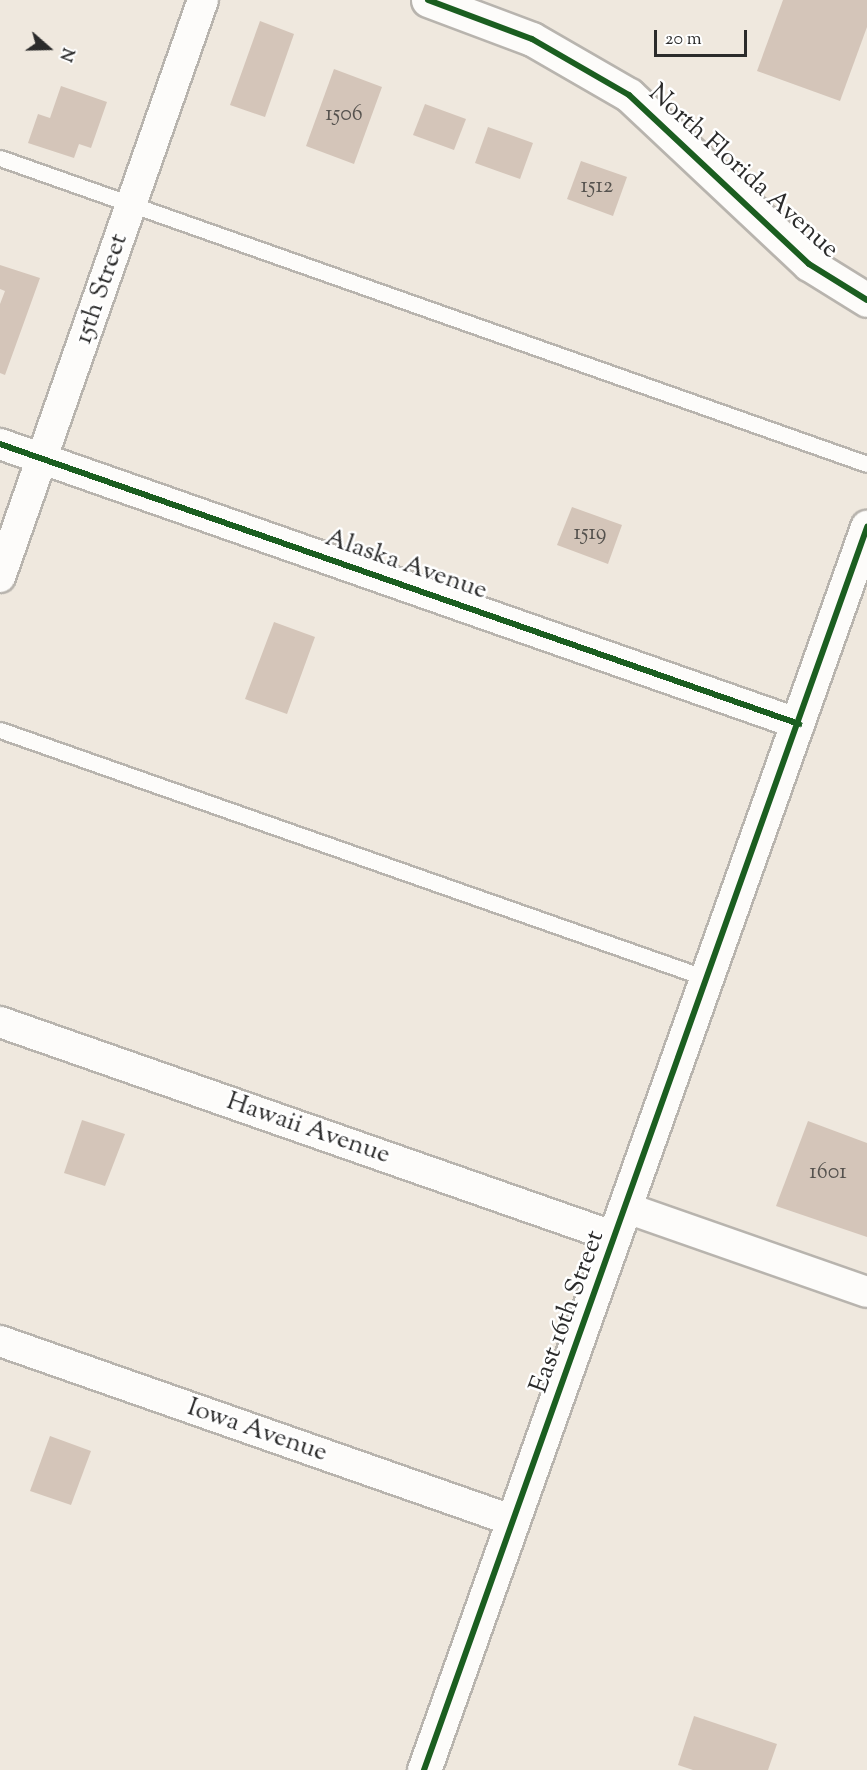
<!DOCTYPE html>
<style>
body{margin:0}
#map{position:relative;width:867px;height:1770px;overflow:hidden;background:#efe8de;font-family:"Sorts Mill Goudy",serif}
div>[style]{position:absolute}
.building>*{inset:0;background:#d4c5b9}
.roads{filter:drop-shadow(2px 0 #b8b4ae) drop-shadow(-2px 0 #b8b4ae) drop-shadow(0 2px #b8b4ae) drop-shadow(0 -2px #b8b4ae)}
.service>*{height:15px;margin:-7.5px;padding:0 7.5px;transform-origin:7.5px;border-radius:7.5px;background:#fdfcfa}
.minor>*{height:30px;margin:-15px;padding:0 15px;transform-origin:15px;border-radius:15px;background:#fdfcfa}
.tertiary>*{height:33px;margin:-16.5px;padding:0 16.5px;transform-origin:16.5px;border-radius:16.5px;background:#fdfcfa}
.secondary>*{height:33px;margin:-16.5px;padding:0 16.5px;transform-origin:16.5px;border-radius:16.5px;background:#fdfcfa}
.cycleway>*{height:6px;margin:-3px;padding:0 3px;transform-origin:3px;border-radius:3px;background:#1b5e20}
span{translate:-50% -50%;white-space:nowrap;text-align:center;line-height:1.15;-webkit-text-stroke:5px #fff;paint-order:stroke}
.number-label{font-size:22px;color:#55524e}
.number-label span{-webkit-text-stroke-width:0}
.street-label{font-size:26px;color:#2b2b2b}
.north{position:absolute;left:18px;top:18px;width:60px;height:60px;-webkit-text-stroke:4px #fff;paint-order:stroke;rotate:110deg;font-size:16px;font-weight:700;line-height:24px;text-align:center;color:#2b2b2b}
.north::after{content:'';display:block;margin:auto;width:21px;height:27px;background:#2b2b2b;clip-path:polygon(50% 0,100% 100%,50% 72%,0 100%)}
.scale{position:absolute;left:654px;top:30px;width:93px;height:27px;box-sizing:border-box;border:3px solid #2b2b2b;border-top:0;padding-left:8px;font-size:18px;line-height:21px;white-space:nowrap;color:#2b2b2b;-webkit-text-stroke:4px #fff;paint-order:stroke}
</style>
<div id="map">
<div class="building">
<div style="clip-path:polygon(783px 0,867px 0,867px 27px,840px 101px,757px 71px)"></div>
<div style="clip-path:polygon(260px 21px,294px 34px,265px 117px,230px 105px)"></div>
<div style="clip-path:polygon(334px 69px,382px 87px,354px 164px,306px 146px)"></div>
<div style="clip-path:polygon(61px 86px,107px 102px,91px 148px,79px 144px,74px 158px,28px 143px,38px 114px,50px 118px)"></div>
<div style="clip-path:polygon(425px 104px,466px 119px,454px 150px,413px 135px)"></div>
<div style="clip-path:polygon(488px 127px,533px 143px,520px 179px,475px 163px)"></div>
<div style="clip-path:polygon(581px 161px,627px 177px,613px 216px,567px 199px)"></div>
<div style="clip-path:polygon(0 265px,40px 278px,5px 375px,0 373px,0 304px,5px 291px,0 289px)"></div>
<div style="clip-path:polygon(572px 507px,622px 525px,608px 564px,557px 545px)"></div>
<div style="clip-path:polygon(274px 622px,315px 637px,287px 714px,245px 699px)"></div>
<div style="clip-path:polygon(82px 1120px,125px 1134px,105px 1186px,64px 1173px)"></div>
<div style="clip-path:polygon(808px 1121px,867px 1143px,867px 1237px,776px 1206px)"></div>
<div style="clip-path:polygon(50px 1436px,91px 1451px,71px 1505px,30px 1491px)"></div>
<div style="clip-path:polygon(694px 1716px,777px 1744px,768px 1770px,693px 1770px,678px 1765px)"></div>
</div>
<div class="roads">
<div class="service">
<div style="left:0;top:158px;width:919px;rotate:19.44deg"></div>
<div style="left:0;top:730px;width:751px;rotate:19.35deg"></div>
</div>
<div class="minor">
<div style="left:0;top:444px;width:847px;rotate:19.31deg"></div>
<div style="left:0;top:577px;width:612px;rotate:-70.62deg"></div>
<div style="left:0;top:1022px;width:651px;rotate:19.27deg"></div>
<div style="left:627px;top:1208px;width:254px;rotate:19.3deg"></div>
<div style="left:0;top:1341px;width:545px;rotate:19.3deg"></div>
</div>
<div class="tertiary">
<div style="left:424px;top:1770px;width:1320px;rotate:-70.38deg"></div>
</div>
<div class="secondary">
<div style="left:428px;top:0;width:111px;rotate:20.6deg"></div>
<div style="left:532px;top:39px;width:112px;rotate:30deg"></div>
<div style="left:629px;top:95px;width:247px;rotate:43.2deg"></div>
<div style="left:809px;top:264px;width:68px;rotate:31.8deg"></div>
</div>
</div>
<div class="cycleway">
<div style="left:428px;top:0;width:111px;rotate:20.6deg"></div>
<div style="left:532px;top:39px;width:112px;rotate:30deg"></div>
<div style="left:629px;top:95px;width:247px;rotate:43.2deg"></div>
<div style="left:809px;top:264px;width:68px;rotate:31.8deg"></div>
<div style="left:0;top:444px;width:847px;rotate:19.31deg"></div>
<div style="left:424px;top:1770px;width:1320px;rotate:-70.38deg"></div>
</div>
<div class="number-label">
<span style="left:344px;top:116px">1506</span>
<span style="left:597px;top:188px">1512</span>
<span style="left:590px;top:535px">1519</span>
<span style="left:828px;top:1174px">1601</span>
</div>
<div class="street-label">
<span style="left:743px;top:172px;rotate:42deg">North Florida Avenue</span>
<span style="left:102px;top:289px;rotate:-71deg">15th Street</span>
<span style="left:406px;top:565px;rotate:19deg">Alaska Avenue</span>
<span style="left:308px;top:1129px;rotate:19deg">Hawaii Avenue</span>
<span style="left:568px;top:1312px;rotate:-70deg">East 16th Street</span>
<span style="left:257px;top:1431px;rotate:19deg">Iowa Avenue</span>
</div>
<div class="north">N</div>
<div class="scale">20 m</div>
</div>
